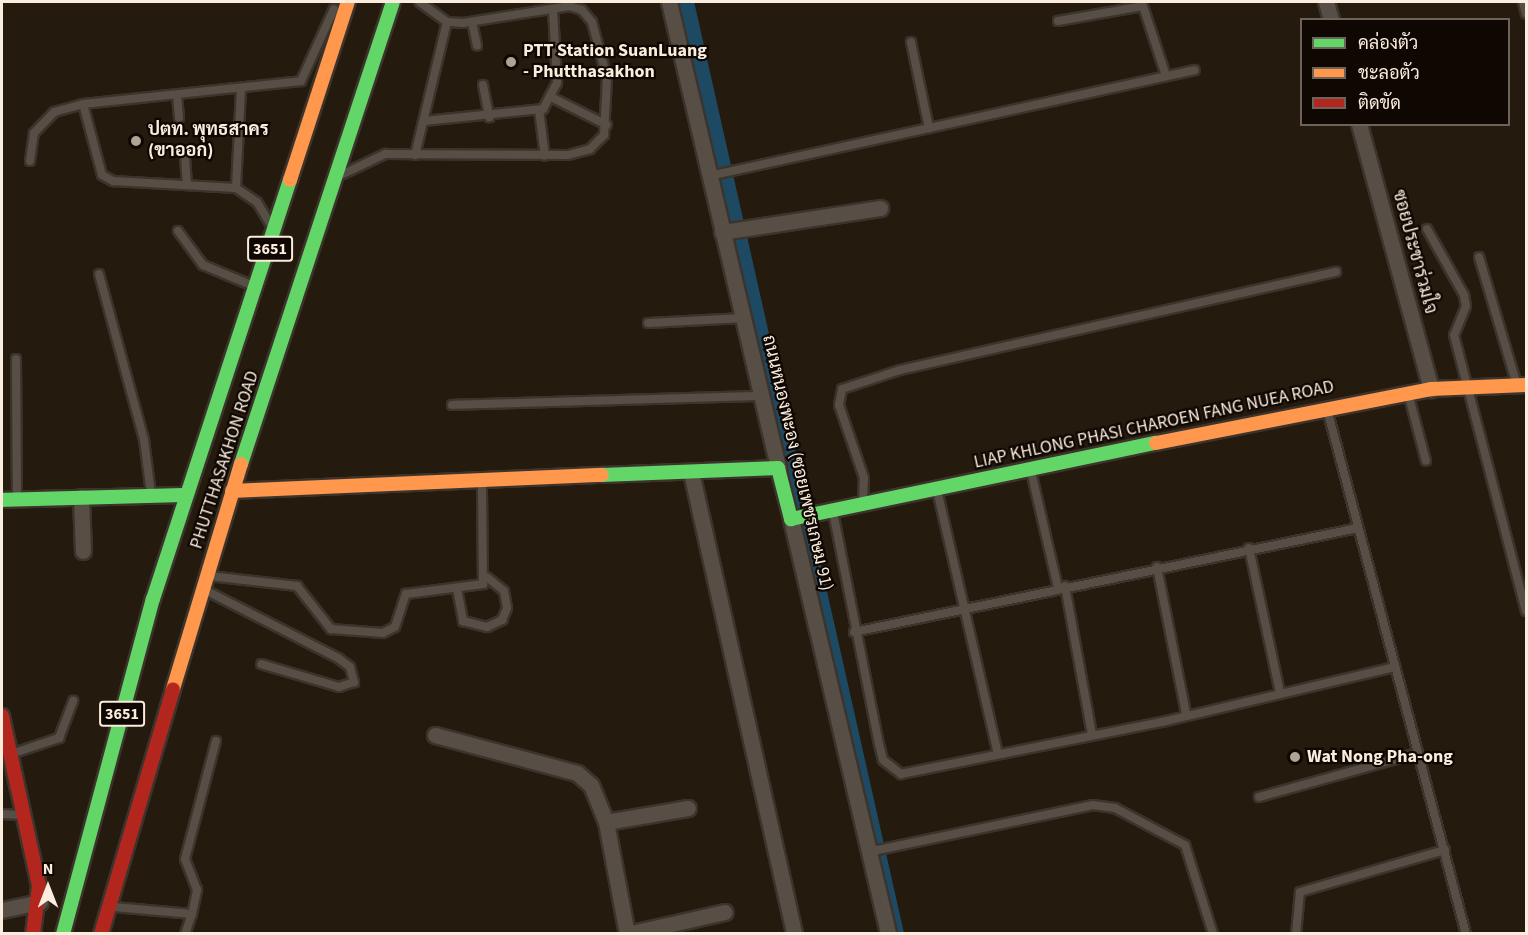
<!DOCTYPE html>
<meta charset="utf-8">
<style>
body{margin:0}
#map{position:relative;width:1528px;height:935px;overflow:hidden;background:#241a0d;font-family:"Source Sans 3",Sarabun,sans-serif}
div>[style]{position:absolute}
.canal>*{height:16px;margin:-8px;padding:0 8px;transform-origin:8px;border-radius:8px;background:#1d4962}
.roads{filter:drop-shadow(2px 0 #3c342c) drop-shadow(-2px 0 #3c342c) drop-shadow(0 2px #3c342c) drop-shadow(0 -2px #3c342c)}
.lane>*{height:8px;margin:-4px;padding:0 4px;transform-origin:4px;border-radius:4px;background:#574f45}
.street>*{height:15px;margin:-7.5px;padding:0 7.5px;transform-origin:7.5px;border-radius:7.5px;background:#574f45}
.fast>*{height:14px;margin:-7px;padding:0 7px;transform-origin:7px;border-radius:7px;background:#63d668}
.slow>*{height:14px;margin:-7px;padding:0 7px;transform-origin:7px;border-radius:7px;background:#ff974d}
.jam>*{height:14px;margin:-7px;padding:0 7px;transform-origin:7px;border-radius:7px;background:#b3261e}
.dots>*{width:16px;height:16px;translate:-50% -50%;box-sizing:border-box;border:3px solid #0f0702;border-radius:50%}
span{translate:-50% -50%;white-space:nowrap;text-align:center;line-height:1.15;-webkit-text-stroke:4.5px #0f0702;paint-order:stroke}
.shield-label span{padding:2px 4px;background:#0f0702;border:2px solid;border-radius:4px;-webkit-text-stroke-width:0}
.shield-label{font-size:16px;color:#faedde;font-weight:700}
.poi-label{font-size:18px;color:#faedde;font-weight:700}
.left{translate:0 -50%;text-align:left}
.street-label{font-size:18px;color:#faedde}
.frame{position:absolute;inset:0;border:3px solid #faedde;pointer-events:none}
.legend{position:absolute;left:1300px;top:18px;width:210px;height:108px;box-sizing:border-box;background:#0f0702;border:2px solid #6d635a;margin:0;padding:8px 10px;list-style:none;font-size:18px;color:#faedde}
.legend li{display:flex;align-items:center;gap:12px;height:30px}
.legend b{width:30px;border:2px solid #6d635a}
.north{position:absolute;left:18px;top:857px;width:60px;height:60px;-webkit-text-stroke:4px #0f0702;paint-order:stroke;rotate:0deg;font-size:16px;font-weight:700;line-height:24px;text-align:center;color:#faedde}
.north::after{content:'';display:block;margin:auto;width:21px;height:27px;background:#faedde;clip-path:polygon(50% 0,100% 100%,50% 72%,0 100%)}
</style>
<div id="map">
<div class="canal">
<div style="left:686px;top:2px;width:955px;rotate:77.3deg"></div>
</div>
<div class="roads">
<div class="lane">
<div style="left:1523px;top:2px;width:12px;rotate:76deg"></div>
<div style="left:1058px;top:21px;width:86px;rotate:-10deg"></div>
<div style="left:1143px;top:6px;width:74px;rotate:71.8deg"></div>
<div style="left:472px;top:22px;width:24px;rotate:78deg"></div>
<div style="left:911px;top:42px;width:88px;rotate:78.2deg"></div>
<div style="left:483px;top:85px;width:33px;rotate:79deg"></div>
<div style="left:177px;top:95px;width:23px;rotate:85deg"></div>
<div style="left:553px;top:98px;width:60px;rotate:26.6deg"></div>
<div style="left:83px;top:104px;width:73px;rotate:75deg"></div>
<div style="left:102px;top:175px;width:13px;rotate:29deg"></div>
<div style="left:113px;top:181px;width:123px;rotate:3.3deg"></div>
<div style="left:236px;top:188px;width:25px;rotate:34deg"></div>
<div style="left:257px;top:202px;width:26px;rotate:59deg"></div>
<div style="left:539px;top:110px;width:46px;rotate:82.6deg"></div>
<div style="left:424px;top:121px;width:120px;rotate:-5.8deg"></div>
<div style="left:543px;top:109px;width:30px;rotate:-62deg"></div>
<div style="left:557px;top:83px;width:74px;rotate:-93.1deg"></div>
<div style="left:415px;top:155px;width:137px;rotate:-76.5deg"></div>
<div style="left:185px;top:157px;width:26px;rotate:86deg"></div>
<div style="left:30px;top:161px;width:28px;rotate:-82deg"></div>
<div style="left:34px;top:133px;width:29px;rotate:-46deg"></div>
<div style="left:54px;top:112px;width:30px;rotate:-15deg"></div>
<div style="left:83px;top:104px;width:219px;rotate:-6deg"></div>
<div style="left:301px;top:81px;width:79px;rotate:-65.4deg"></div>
<div style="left:343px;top:174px;width:47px;rotate:-25.5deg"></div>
<div style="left:385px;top:154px;width:183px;rotate:0.3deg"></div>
<div style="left:568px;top:155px;width:23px;rotate:-15deg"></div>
<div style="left:590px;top:149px;width:20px;rotate:-45deg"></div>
<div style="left:604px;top:135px;width:57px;rotate:-87deg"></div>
<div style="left:607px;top:78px;width:58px;rotate:-105deg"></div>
<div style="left:592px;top:22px;width:16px;rotate:-130deg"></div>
<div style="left:582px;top:10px;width:13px;rotate:-162deg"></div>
<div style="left:570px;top:6px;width:108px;rotate:171deg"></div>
<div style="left:463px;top:23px;width:16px;rotate:-176deg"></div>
<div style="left:447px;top:22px;width:34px;rotate:-144deg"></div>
<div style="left:709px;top:176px;width:497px;rotate:-12.3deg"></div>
<div style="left:236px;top:188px;width:98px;rotate:-87.1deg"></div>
<div style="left:1427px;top:229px;width:76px;rotate:60.7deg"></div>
<div style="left:1464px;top:295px;width:11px;rotate:80deg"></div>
<div style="left:1466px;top:306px;width:31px;rotate:112deg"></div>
<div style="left:1454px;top:335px;width:285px;rotate:75.4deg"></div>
<div style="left:178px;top:231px;width:42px;rotate:53.7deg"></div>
<div style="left:203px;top:265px;width:52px;rotate:22.6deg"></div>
<div style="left:1479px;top:257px;width:134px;rotate:73.5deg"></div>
<div style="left:99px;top:274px;width:172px;rotate:74.8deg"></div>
<div style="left:144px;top:440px;width:54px;rotate:82.6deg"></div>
<div style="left:648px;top:323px;width:96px;rotate:-3deg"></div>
<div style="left:16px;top:359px;width:138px;rotate:89.6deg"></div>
<div style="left:1408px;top:393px;width:70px;rotate:75.2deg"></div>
<div style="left:452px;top:405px;width:309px;rotate:-1.7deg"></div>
<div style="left:1327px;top:409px;width:543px;rotate:75.17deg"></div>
<div style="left:1031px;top:471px;width:120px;rotate:77deg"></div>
<div style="left:937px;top:490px;width:271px;rotate:77deg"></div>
<div style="left:863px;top:502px;width:24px;rotate:-88deg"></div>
<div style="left:864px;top:478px;width:77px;rotate:-108.9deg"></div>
<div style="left:839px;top:405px;width:16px;rotate:-79deg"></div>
<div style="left:842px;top:389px;width:61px;rotate:-18.1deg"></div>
<div style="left:900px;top:370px;width:447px;rotate:-12.7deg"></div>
<div style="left:833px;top:512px;width:237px;rotate:78.8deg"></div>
<div style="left:879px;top:744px;width:16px;rotate:76deg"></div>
<div style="left:883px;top:760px;width:23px;rotate:38deg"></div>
<div style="left:901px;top:774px;width:266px;rotate:-11.3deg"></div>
<div style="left:1162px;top:722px;width:239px;rotate:-13.3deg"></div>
<div style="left:1249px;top:548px;width:147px;rotate:77.9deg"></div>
<div style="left:1157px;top:567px;width:150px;rotate:78.8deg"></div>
<div style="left:209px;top:576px;width:89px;rotate:6.5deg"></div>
<div style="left:297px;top:586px;width:55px;rotate:51.7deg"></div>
<div style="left:331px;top:629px;width:52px;rotate:4.4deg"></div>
<div style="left:383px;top:633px;width:13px;rotate:-27deg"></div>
<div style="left:395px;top:627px;width:35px;rotate:-72deg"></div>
<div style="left:406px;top:594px;width:78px;rotate:-7.4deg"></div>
<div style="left:483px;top:584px;width:102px;rotate:-90.6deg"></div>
<div style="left:1065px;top:586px;width:150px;rotate:79.7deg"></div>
<div style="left:457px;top:589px;width:33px;rotate:79deg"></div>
<div style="left:463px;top:621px;width:25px;rotate:14deg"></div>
<div style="left:487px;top:627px;width:17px;rotate:-25deg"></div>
<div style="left:502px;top:620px;width:13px;rotate:-67deg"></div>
<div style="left:507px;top:608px;width:17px;rotate:-100deg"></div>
<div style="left:504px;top:591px;width:22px;rotate:-141deg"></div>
<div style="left:205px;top:590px;width:149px;rotate:27.1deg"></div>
<div style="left:338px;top:658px;width:15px;rotate:37deg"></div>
<div style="left:350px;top:667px;width:16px;rotate:75deg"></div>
<div style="left:354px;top:682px;width:16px;rotate:162deg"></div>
<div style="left:339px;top:687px;width:81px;rotate:-163.6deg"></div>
<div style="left:854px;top:632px;width:515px;rotate:-11.66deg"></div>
<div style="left:11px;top:754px;width:51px;rotate:-18.4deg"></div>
<div style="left:59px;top:738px;width:40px;rotate:-69deg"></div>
<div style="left:1259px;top:797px;width:165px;rotate:-15.5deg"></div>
<div style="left:2px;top:814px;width:19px;rotate:3deg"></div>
<div style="left:868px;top:852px;width:230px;rotate:-11.8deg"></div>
<div style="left:1093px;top:805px;width:22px;rotate:8deg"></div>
<div style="left:1115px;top:808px;width:79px;rotate:27.9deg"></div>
<div style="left:1185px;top:845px;width:93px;rotate:72.5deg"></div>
<div style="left:114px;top:907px;width:78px;rotate:5.1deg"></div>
<div style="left:192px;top:914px;width:25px;rotate:-78deg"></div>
<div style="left:197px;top:890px;width:33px;rotate:-111deg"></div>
<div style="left:185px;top:859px;width:122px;rotate:-75.3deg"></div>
<div style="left:185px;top:934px;width:21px;rotate:-71deg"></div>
<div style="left:1296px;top:934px;width:42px;rotate:-84.6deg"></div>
<div style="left:1300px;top:892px;width:151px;rotate:-16.2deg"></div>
</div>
<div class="street">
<div style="left:669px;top:2px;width:479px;rotate:76.8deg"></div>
<div style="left:1326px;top:2px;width:19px;rotate:74deg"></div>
<div style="left:1359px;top:124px;width:275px;rotate:74.8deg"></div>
<div style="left:722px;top:232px;width:160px;rotate:-8.6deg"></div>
<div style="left:691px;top:472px;width:473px;rotate:77.4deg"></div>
<div style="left:81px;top:497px;width:54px;rotate:87.9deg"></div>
<div style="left:791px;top:519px;width:426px;rotate:76.8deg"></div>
<div style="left:435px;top:735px;width:147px;rotate:15deg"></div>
<div style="left:577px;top:773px;width:18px;rotate:41deg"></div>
<div style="left:591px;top:785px;width:40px;rotate:68deg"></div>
<div style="left:606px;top:822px;width:114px;rotate:79.4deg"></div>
<div style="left:627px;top:934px;width:100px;rotate:-12.7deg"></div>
<div style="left:606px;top:822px;width:83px;rotate:-9.7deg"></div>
<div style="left:2px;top:910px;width:39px;rotate:-12deg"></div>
</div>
<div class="fast">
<div style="left:241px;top:464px;width:486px;rotate:-71.8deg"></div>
<div style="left:602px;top:475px;width:176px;rotate:-2.3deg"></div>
<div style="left:778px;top:468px;width:53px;rotate:75.7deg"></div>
<div style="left:791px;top:519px;width:373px;rotate:-11.8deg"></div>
<div style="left:2px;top:500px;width:184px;rotate:-1.6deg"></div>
<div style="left:63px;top:934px;width:347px;rotate:-75deg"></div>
<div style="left:153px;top:599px;width:441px;rotate:-71.9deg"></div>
</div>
<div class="slow">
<div style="left:290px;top:180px;width:187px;rotate:-72deg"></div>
<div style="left:1156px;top:443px;width:280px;rotate:-11.1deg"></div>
<div style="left:1431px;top:389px;width:95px;rotate:-2.4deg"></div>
<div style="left:232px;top:491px;width:370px;rotate:-2.5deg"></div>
<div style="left:173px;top:689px;width:235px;rotate:-73.2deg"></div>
</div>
<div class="jam">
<div style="left:2px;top:716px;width:174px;rotate:77.7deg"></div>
<div style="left:39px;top:886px;width:48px;rotate:97.1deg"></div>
<div style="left:101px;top:934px;width:255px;rotate:-73.6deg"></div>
</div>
</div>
<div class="dots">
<div style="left:511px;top:62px;background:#afa395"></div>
<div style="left:136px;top:141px;background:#afa395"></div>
<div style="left:1295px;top:757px;background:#afa395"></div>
</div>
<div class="shield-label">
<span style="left:270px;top:249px">3651</span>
<span style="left:122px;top:714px">3651</span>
</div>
<div class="poi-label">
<span class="left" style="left:523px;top:62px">PTT Station SuanLuang<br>- Phutthasakhon</span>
<span class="left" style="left:148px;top:141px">ปตท. พุทธสาคร<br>(ขาออก)</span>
<span class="left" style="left:1307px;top:757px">Wat Nong Pha-ong</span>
</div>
<div class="street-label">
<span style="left:1414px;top:252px;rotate:75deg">ซอยประชาร่วมใจ</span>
<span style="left:1154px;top:425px;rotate:-12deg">LIAP KHLONG PHASI CHAROEN FANG NUEA ROAD</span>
<span style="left:225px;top:460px;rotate:-72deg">PHUTTHASAKHON ROAD</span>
<span style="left:797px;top:463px;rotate:77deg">ถนนหนองพะอง (ซอยเพชรเกษม 91)</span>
</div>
<div class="frame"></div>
<ul class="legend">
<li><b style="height:8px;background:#63d668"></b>คล่องตัว</li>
<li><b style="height:8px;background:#ff974d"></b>ชะลอตัว</li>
<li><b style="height:8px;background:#b3261e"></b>ติดขัด</li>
</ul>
<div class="north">N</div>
</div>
